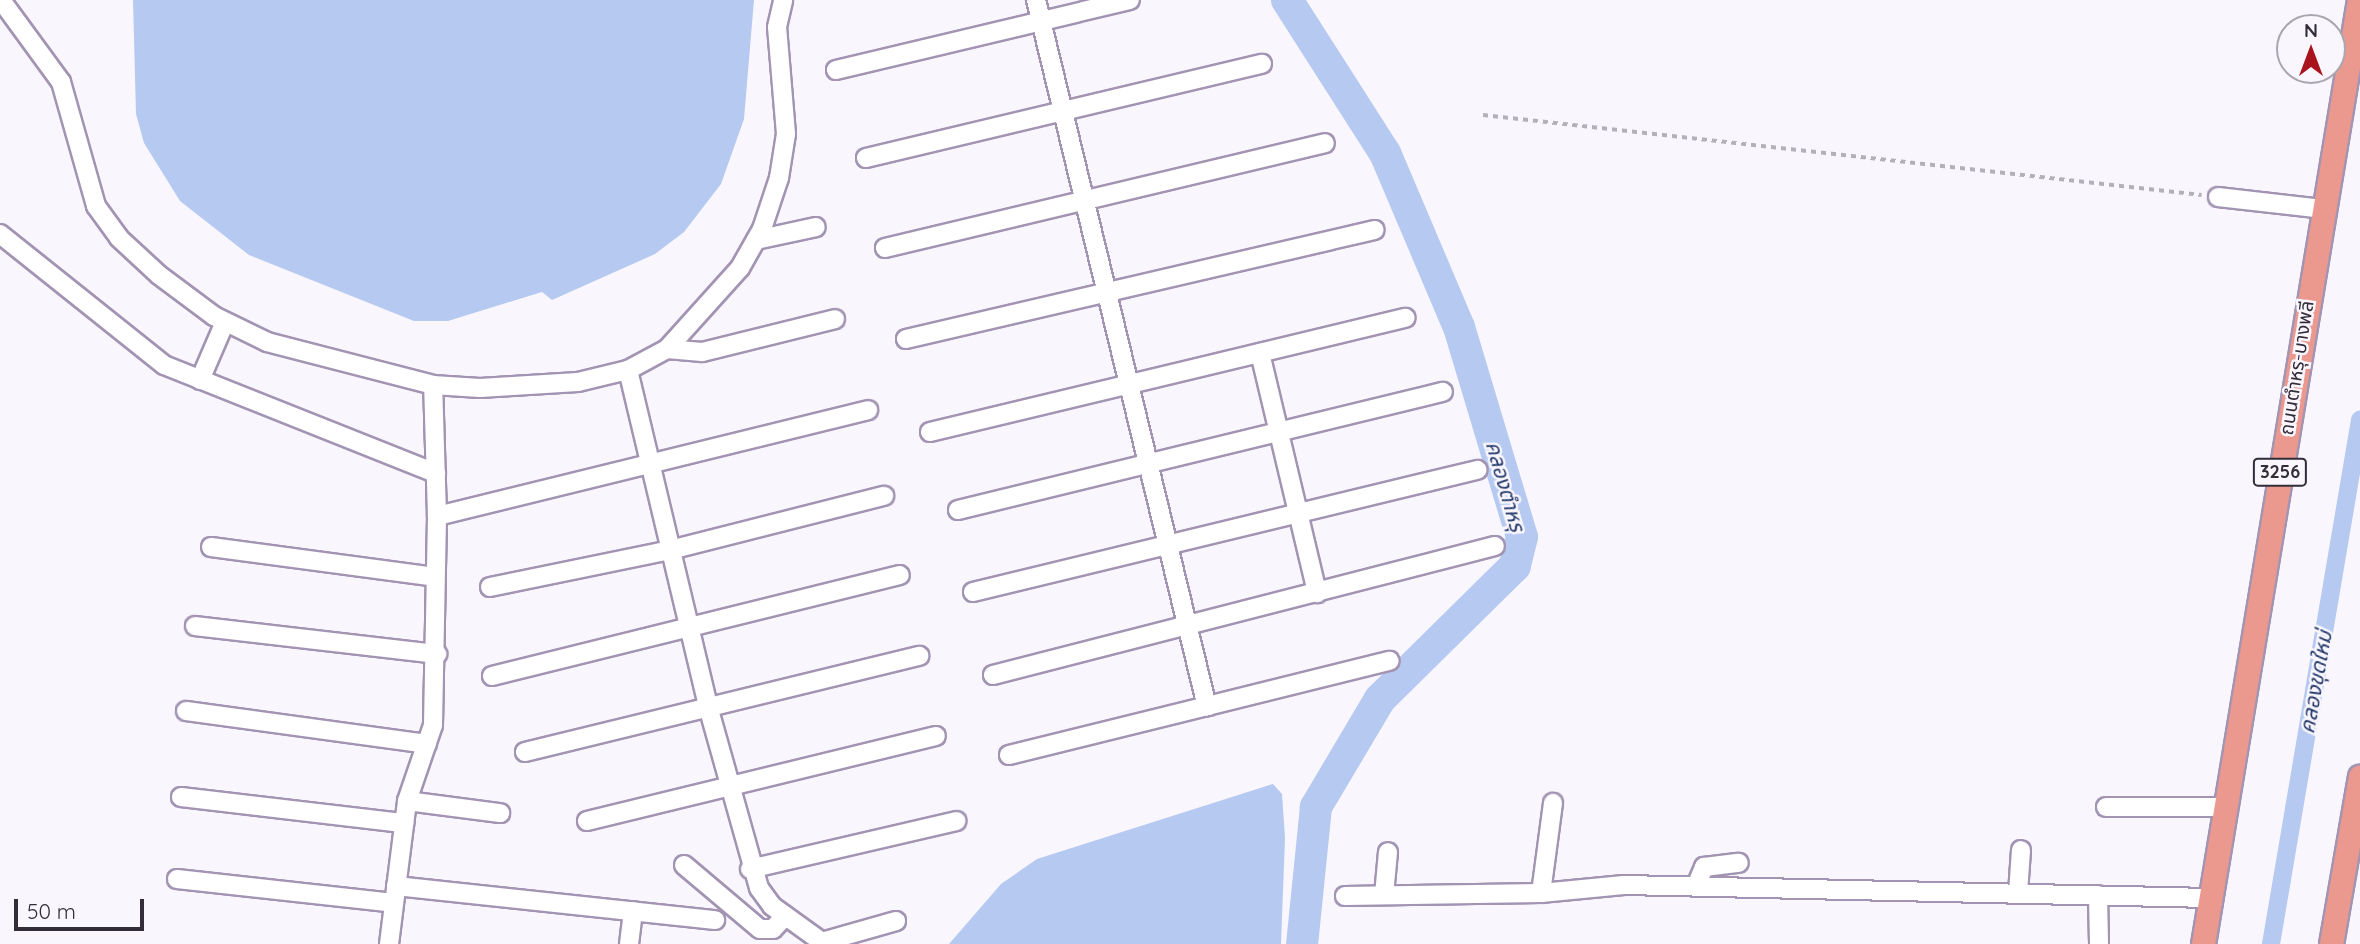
<!DOCTYPE html>
<meta charset="utf-8">
<style>
body{margin:0}
#map{position:relative;width:2360px;height:944px;overflow:hidden;background:#f9f6fd;font-family:Quicksand,"Noto Sans Thai",sans-serif}
div>[style]{position:absolute}
.water>*{inset:0;background:#b5c9f1}
.canal>*{height:18px;margin:-9px;padding:0 9px;transform-origin:9px;border-radius:9px;background:#b5c9f1}
.river>*{height:32px;margin:-16px;padding:0 16px;transform-origin:16px;border-radius:16px;background:#b5c9f1}
.path>*{height:3.5px;margin-top:-1.75px;transform-origin:0;background:repeating-linear-gradient(90deg,#b4b0b9 0 5px,transparent 0 10px)}
.roads{filter:drop-shadow(2px 0 #a294b2) drop-shadow(-2px 0 #a294b2) drop-shadow(0 2px #a294b2) drop-shadow(0 -2px #a294b2)}
.minor>*{height:18px;margin:-9px;padding:0 9px;transform-origin:9px;border-radius:9px;background:#fff}
.major>*{height:23px;margin:-11.5px;padding:0 11.5px;transform-origin:11.5px;border-radius:11.5px;background:#eb998f}
span{translate:-50% -50%;white-space:nowrap;text-align:center;line-height:1.15;-webkit-text-stroke:5px #f9f6fd;paint-order:stroke}
.shield-label span{padding:2px 5px;background:#f9f6fd;border:2px solid;border-radius:5px;-webkit-text-stroke-width:0}
.shield-label{font-size:18px;color:#332d3a;font-weight:700}
.street-label{font-size:19px;color:#332d3a}
.water-label{font-size:21px;color:#23386a;font-style:italic}
.north{position:absolute;left:2276px;top:14px;width:70px;height:70px;box-sizing:border-box;background:#f9f6fd;border:2px solid #aaa6af;border-radius:50%;rotate:0deg;font-size:19px;font-weight:700;line-height:28px;text-align:center;color:#332d3a}
.north::after{content:'';display:block;margin:auto;width:24px;height:32px;background:#a8131c;clip-path:polygon(50% 0,100% 100%,50% 72%,0 100%)}
.scale{position:absolute;left:14px;top:899px;width:130px;height:32px;box-sizing:border-box;border:4px solid #332d3a;border-top:0;padding-left:9px;font-size:21px;line-height:24px;white-space:nowrap;color:#332d3a;-webkit-text-stroke:5px #f9f6fd;paint-order:stroke}
</style>
<div id="map">
<div class="water">
<div style="clip-path:polygon(133px 0,754px 0,744px 119px,721px 184px,684px 232px,655px 254px,552px 300px,542px 292px,448px 321px,414px 321px,249px 255px,180px 201px,144px 143px,136px 114px)"></div>
<div style="clip-path:polygon(1273px 784px,1282px 794px,1285px 838px,1281px 944px,949px 944px,1001px 884px,1037px 859px)"></div>
</div>
<div class="canal">
<div style="left:2271px;top:944px;width:532px;rotate:-80.36deg"></div>
</div>
<div class="river">
<div style="left:1287px;top:0;width:182px;rotate:57.4deg"></div>
<div style="left:1385px;top:153px;width:189px;rotate:67deg"></div>
<div style="left:1459px;top:327px;width:219px;rotate:73.3deg"></div>
<div style="left:1522px;top:537px;width:30px;rotate:104deg"></div>
<div style="left:1515px;top:566px;width:190px;rotate:135.4deg"></div>
<div style="left:1380px;top:699px;width:126px;rotate:120.7deg"></div>
<div style="left:1316px;top:807px;width:138px;rotate:95.8deg"></div>
</div>
<div class="path">
<div style="left:1483px;top:115px;width:723px;rotate:6.35deg"></div>
</div>
<div class="roads">
<div class="minor">
<div style="left:1px;top:0;width:102px;rotate:53.8deg"></div>
<div style="left:61px;top:82px;width:129px;rotate:74.2deg"></div>
<div style="left:96px;top:206px;width:39px;rotate:54deg"></div>
<div style="left:119px;top:238px;width:54px;rotate:42.8deg"></div>
<div style="left:159px;top:275px;width:69px;rotate:36.7deg"></div>
<div style="left:214px;top:316px;width:59px;rotate:26.1deg"></div>
<div style="left:267px;top:342px;width:171px;rotate:14.5deg"></div>
<div style="left:433px;top:385px;width:47px;rotate:3.7deg"></div>
<div style="left:480px;top:388px;width:98px;rotate:-3.5deg"></div>
<div style="left:578px;top:382px;width:51px;rotate:-13.5deg"></div>
<div style="left:628px;top:370px;width:44px;rotate:-28.3deg"></div>
<div style="left:667px;top:349px;width:109px;rotate:-48deg"></div>
<div style="left:740px;top:268px;width:45px;rotate:-60.6deg"></div>
<div style="left:762px;top:229px;width:54px;rotate:-71.6deg"></div>
<div style="left:779px;top:178px;width:45px;rotate:-81deg"></div>
<div style="left:786px;top:134px;width:107px;rotate:-94.8deg"></div>
<div style="left:777px;top:27px;width:28px;rotate:-77deg"></div>
<div style="left:1036px;top:0;width:727px;rotate:76.4deg"></div>
<div style="left:836px;top:70px;width:302px;rotate:-13.4deg"></div>
<div style="left:866px;top:158px;width:407px;rotate:-13.4deg"></div>
<div style="left:2218px;top:197px;width:107px;rotate:6.5deg"></div>
<div style="left:0;top:234px;width:210px;rotate:38.6deg"></div>
<div style="left:164px;top:365px;width:293px;rotate:21.7deg"></div>
<div style="left:756px;top:240px;width:61px;rotate:-12.2deg"></div>
<div style="left:885px;top:248px;width:452px;rotate:-13.4deg"></div>
<div style="left:906px;top:339px;width:481px;rotate:-13.1deg"></div>
<div style="left:667px;top:349px;width:35px;rotate:5deg"></div>
<div style="left:702px;top:352px;width:137px;rotate:-13.9deg"></div>
<div style="left:1260px;top:353px;width:247px;rotate:76.6deg"></div>
<div style="left:628px;top:370px;width:350px;rotate:76.6deg"></div>
<div style="left:709px;top:710px;width:185px;rotate:74.3deg"></div>
<div style="left:759px;top:888px;width:22px;rotate:54deg"></div>
<div style="left:772px;top:906px;width:62px;rotate:35.8deg"></div>
<div style="left:822px;top:942px;width:77px;rotate:-15.8deg"></div>
<div style="left:200px;top:380px;width:63px;rotate:-66.7deg"></div>
<div style="left:930px;top:432px;width:489px;rotate:-13.5deg"></div>
<div style="left:958px;top:510px;width:499px;rotate:-13.7deg"></div>
<div style="left:437px;top:516px;width:444px;rotate:-13.8deg"></div>
<div style="left:211px;top:547px;width:226px;rotate:7.6deg"></div>
<div style="left:490px;top:587px;width:184px;rotate:-11.6deg"></div>
<div style="left:670px;top:550px;width:221px;rotate:-14.2deg"></div>
<div style="left:973px;top:592px;width:519px;rotate:-13.61deg"></div>
<div style="left:195px;top:626px;width:244px;rotate:6.6deg"></div>
<div style="left:993px;top:675px;width:518px;rotate:-14.41deg"></div>
<div style="left:492px;top:676px;width:420px;rotate:-13.9deg"></div>
<div style="left:186px;top:711px;width:243px;rotate:7.8deg"></div>
<div style="left:525px;top:752px;width:406px;rotate:-13.7deg"></div>
<div style="left:1009px;top:755px;width:392px;rotate:-13.9deg"></div>
<div style="left:181px;top:797px;width:225px;rotate:6.7deg"></div>
<div style="left:407px;top:801px;width:94px;rotate:7.4deg"></div>
<div style="left:2106px;top:807px;width:119px"></div>
<div style="left:587px;top:821px;width:359px;rotate:-13.7deg"></div>
<div style="left:684px;top:865px;width:99px;rotate:40.1deg"></div>
<div style="left:760px;top:929px;width:13px"></div>
<div style="left:773px;top:929px;width:18px;rotate:-47deg"></div>
<div style="left:750px;top:869px;width:212px;rotate:-13.1deg"></div>
<div style="left:177px;top:879px;width:218px;rotate:6.3deg"></div>
<div style="left:396px;top:886px;width:321px;rotate:6.1deg"></div>
<div style="left:1696px;top:886px;width:21px;rotate:-67deg"></div>
<div style="left:1704px;top:867px;width:35px;rotate:-7deg"></div>
<div style="left:1541px;top:893px;width:91px;rotate:-82.4deg"></div>
<div style="left:2018px;top:893px;width:43px;rotate:-86deg"></div>
<div style="left:1384px;top:895px;width:43px;rotate:-84.7deg"></div>
<div style="left:2098px;top:895px;width:49px;rotate:88.8deg"></div>
<div style="left:1345px;top:896px;width:196px;rotate:-0.9deg"></div>
<div style="left:1541px;top:893px;width:83px;rotate:-5.5deg"></div>
<div style="left:1624px;top:885px;width:585px;rotate:1.27deg"></div>
<div style="left:389px;top:944px;width:144px;rotate:-82.8deg"></div>
<div style="left:407px;top:801px;width:80px;rotate:-71.1deg"></div>
<div style="left:433px;top:725px;width:209px;rotate:-88.9deg"></div>
<div style="left:437px;top:516px;width:131px;rotate:-91.7deg"></div>
<div style="left:629px;top:944px;width:33px;rotate:-83deg"></div>
</div>
<div class="major">
<div style="left:2203px;top:944px;width:957px;rotate:-80.62deg"></div>
<div style="left:2331px;top:944px;width:170px;rotate:-80.2deg"></div>
</div>
</div>
<div class="shield-label">
<span style="left:2280px;top:472px">3256</span>
</div>
<div class="street-label">
<span style="left:2297px;top:368px;rotate:-81deg">ถนนตำหรุ-บางพลี</span>
</div>
<div class="water-label">
<span style="left:1506px;top:486px;rotate:74deg">คลองตำหรุ</span>
<span style="left:2315px;top:682px;rotate:-80deg">คลองขุดใหม่</span>
</div>
<div class="north">N</div>
<div class="scale">50 m</div>
</div>
